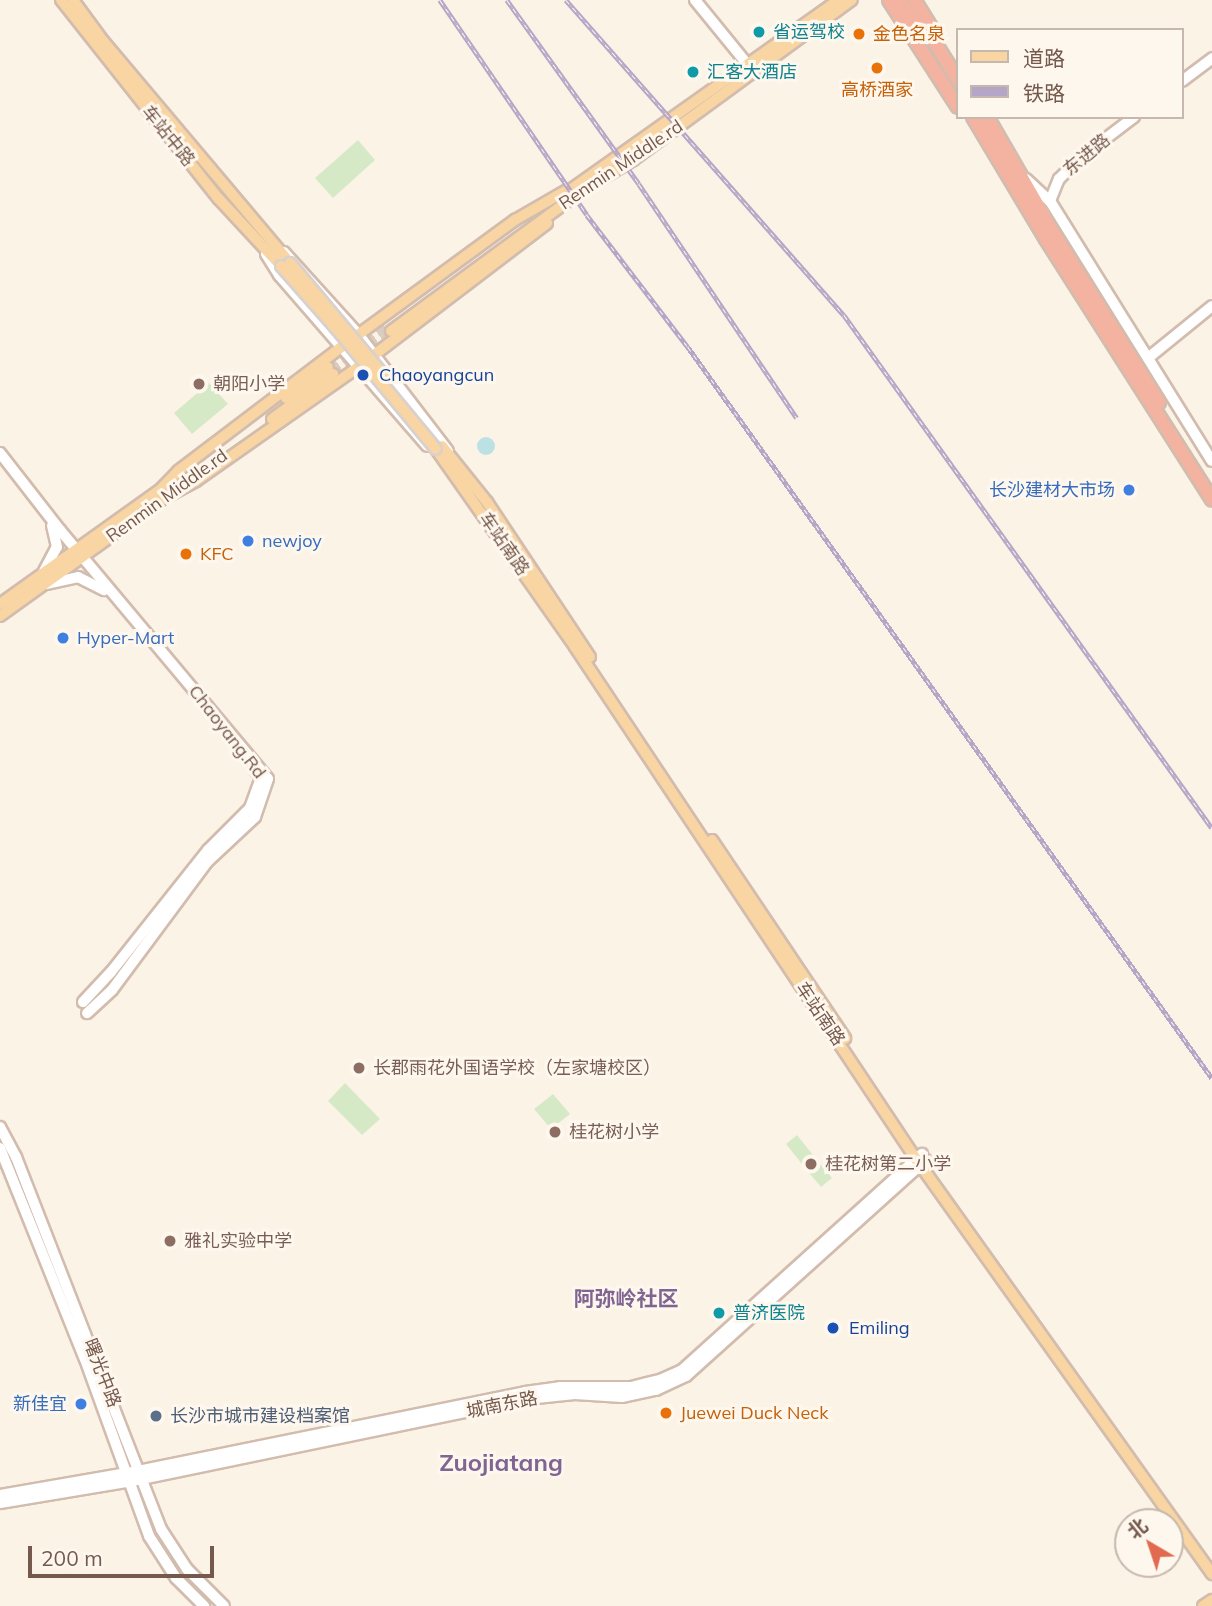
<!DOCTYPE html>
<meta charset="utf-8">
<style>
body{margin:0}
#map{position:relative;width:1212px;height:1606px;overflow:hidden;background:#fcf3e7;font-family:Mulish,"Noto Sans SC",sans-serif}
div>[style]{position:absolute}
.green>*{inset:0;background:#d6e9c6}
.water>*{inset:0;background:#bce1e5}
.round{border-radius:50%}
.primary-tunnel>*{height:10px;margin-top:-5px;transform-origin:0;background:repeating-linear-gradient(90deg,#daccc0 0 10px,transparent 0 15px)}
.roads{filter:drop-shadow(2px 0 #d2bcae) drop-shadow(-2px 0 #d2bcae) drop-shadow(0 2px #d2bcae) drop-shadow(0 -2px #d2bcae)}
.secondary>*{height:10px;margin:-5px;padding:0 5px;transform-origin:5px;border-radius:5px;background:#fff}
.primary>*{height:10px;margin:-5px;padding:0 5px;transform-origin:5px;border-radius:5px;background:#f8d5a2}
.highway>*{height:12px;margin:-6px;padding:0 6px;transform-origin:6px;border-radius:6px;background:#f4b3a0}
.rail>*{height:4.5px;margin-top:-2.25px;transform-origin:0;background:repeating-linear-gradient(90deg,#fef7ee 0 5px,#b5a5c6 0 10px);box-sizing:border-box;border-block:2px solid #b5a5c6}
.bridges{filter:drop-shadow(2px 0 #d8d1cd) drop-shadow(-2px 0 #d8d1cd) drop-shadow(0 2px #d8d1cd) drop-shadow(0 -2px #d8d1cd)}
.primary-bridge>*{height:10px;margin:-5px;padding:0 5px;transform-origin:5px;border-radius:5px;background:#f8d5a2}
.dots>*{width:19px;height:19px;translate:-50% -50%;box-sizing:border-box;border:4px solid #fef7ee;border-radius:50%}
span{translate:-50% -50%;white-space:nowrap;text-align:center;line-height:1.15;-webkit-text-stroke:6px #fef7ee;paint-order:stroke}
.culture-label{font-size:18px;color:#0d838f}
.left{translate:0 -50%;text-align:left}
.food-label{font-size:18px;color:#c56008}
.street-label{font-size:18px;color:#75594c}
.transit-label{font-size:18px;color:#164399}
.education-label{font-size:18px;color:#785e54}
.shop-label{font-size:18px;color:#366cbe}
.right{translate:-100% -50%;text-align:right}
.service-label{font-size:18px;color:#4e5e75}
.quarter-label{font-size:21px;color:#806491;font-weight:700}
.district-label{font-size:24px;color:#806491;font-weight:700}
.legend{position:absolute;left:956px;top:28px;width:228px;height:91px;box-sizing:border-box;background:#fef7ee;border:2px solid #c7b8ad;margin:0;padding:9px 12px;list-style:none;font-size:21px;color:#75594c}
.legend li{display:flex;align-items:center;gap:14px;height:35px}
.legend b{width:35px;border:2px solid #c7b8ad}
.north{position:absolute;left:1114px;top:1508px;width:70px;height:70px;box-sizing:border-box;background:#fef7ee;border:2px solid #c7b8ad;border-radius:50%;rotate:321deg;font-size:19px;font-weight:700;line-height:28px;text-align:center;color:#75594c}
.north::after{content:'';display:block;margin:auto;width:24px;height:32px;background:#e16b51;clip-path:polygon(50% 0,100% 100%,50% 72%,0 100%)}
.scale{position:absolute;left:28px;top:1546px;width:186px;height:32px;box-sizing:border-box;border:4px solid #75594c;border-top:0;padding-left:9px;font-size:21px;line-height:24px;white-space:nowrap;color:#75594c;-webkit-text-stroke:5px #fef7ee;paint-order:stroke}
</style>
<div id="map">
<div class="green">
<div style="clip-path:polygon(358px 140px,375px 160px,333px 198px,315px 178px)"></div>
<div style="clip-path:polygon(209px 383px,228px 404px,192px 434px,174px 413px)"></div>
<div style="clip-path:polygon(345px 1083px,380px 1119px,362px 1135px,328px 1101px)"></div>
<div style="clip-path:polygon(553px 1094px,570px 1114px,551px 1129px,534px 1109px)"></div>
<div style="clip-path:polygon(797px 1135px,813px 1155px,802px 1164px,786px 1144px)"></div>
<div style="clip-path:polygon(816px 1159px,832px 1178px,821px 1187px,805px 1168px)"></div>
</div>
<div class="water">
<div class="round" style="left:477px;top:437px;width:18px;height:18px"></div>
</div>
<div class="primary-tunnel">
<div style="left:328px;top:367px;width:72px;rotate:-35.9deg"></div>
<div style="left:333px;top:374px;width:72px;rotate:-36.6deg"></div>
</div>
<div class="roads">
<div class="secondary">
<div style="left:695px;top:0;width:84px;rotate:50.8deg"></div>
<div style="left:1182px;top:81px;width:38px;rotate:-37deg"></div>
<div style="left:1026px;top:179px;width:33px;rotate:43deg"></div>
<div style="left:1050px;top:201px;width:306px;rotate:58.1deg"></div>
<div style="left:1050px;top:201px;width:24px;rotate:-68deg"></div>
<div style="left:1059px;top:179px;width:30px;rotate:-45deg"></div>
<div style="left:1080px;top:158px;width:68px;rotate:-37.2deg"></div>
<div style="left:284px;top:252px;width:112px;rotate:47.9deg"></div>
<div style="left:359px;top:335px;width:146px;rotate:52.5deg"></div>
<div style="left:266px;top:254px;width:25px;rotate:58deg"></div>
<div style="left:279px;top:275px;width:226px;rotate:49.1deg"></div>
<div style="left:1148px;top:358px;width:82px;rotate:-39.1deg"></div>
<div style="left:0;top:453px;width:98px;rotate:52.1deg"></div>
<div style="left:60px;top:530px;width:324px;rotate:50.1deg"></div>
<div style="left:268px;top:779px;width:40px;rotate:108.9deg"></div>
<div style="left:255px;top:817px;width:66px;rotate:136.8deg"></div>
<div style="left:207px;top:862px;width:159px;rotate:126.6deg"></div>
<div style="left:112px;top:990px;width:34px;rotate:137deg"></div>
<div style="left:44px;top:571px;width:27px;rotate:-62deg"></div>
<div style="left:57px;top:547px;width:22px;rotate:-103deg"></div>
<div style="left:46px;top:584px;width:33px;rotate:-12deg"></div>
<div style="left:78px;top:577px;width:29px;rotate:27deg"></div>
<div style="left:83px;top:1002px;width:41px;rotate:-47deg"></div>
<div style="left:111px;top:972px;width:156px;rotate:-51.5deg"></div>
<div style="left:208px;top:850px;width:59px;rotate:-45deg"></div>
<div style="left:250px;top:808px;width:33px;rotate:-70deg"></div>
<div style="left:261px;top:777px;width:8px;rotate:-130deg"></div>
<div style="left:0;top:1127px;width:34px;rotate:62deg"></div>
<div style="left:16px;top:1157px;width:399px;rotate:68.7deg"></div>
<div style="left:161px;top:1529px;width:48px;rotate:57deg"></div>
<div style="left:187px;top:1569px;width:52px;rotate:45deg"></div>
<div style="left:0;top:1148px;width:227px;rotate:68.1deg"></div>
<div style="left:85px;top:1359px;width:188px;rotate:70.1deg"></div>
<div style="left:149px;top:1536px;width:50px;rotate:57.3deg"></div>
<div style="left:176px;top:1578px;width:40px;rotate:45deg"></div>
<div style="left:0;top:1495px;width:140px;rotate:-9.9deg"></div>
<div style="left:138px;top:1471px;width:395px;rotate:-11.5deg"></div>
<div style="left:525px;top:1392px;width:35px;rotate:-8deg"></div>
<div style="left:560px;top:1387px;width:71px"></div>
<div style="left:631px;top:1387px;width:32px;rotate:-14deg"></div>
<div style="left:662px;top:1379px;width:22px;rotate:-24deg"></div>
<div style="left:682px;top:1370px;width:323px;rotate:-42deg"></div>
<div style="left:0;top:1503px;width:129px;rotate:-9.4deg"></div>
<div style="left:127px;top:1482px;width:409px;rotate:-11.7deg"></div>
<div style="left:527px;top:1399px;width:48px;rotate:-5.9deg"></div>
<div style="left:575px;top:1394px;width:47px;rotate:3.7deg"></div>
<div style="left:622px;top:1397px;width:35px;rotate:-12deg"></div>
<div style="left:656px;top:1390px;width:33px;rotate:-25deg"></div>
<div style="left:686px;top:1376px;width:323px;rotate:-42deg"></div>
</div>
<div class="primary">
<div style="left:61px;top:0;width:254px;rotate:51.6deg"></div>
<div style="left:219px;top:199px;width:91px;rotate:47.2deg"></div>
<div style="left:73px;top:0;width:52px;rotate:53.6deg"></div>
<div style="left:104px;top:42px;width:289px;rotate:49.9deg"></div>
<div style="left:563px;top:195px;width:337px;rotate:-35.3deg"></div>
<div style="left:391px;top:331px;width:235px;rotate:-36.3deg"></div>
<div style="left:580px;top:192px;width:62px;rotate:-31.1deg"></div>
<div style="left:633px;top:160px;width:271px;rotate:-36.2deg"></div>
<div style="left:286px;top:398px;width:52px;rotate:-36.4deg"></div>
<div style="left:272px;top:419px;width:76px;rotate:-36.4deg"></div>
<div style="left:442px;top:446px;width:72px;rotate:51.2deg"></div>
<div style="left:487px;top:502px;width:186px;rotate:56.4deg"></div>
<div style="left:436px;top:449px;width:242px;rotate:54.9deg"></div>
<div style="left:575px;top:647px;width:615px;rotate:56.34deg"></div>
<div style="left:916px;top:1159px;width:510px;rotate:54.5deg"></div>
<div style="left:157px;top:493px;width:30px;rotate:-46deg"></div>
<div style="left:178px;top:471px;width:203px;rotate:-37.2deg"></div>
<div style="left:340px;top:348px;width:217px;rotate:-36.2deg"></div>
<div style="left:515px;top:220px;width:60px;rotate:-30deg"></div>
<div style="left:166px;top:497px;width:34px;rotate:-28deg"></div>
<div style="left:196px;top:481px;width:197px;rotate:-35.1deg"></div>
<div style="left:357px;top:368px;width:239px;rotate:-37.3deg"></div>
<div style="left:0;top:604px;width:196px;rotate:-35.5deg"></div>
<div style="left:0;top:616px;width:211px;rotate:-35.7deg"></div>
<div style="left:712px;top:840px;width:239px;rotate:56.1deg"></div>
<div style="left:1203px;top:1606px;width:11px;rotate:-34deg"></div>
</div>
<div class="highway">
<div style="left:889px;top:0;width:127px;rotate:57.2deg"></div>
<div style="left:899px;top:0;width:42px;rotate:56.7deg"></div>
<div style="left:914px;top:0;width:34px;rotate:58deg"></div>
<div style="left:923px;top:24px;width:66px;rotate:58deg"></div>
<div style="left:973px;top:117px;width:142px;rotate:59.1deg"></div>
<div style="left:1046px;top:239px;width:309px;rotate:57.5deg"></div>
<div style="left:987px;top:117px;width:118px;rotate:60deg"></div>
<div style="left:1041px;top:213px;width:223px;rotate:58deg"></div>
</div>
</div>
<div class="rail">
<div style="left:440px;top:0;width:260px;rotate:55.6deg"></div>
<div style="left:587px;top:215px;width:166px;rotate:52.6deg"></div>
<div style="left:688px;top:347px;width:899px;rotate:54.37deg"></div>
<div style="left:507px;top:0;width:226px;rotate:54.3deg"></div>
<div style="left:639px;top:184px;width:282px;rotate:56deg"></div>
<div style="left:566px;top:0;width:420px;rotate:48.6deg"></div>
<div style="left:844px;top:315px;width:631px;rotate:54.35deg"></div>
</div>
<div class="bridges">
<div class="primary-bridge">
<div style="left:290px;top:263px;width:151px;rotate:50.1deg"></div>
<div style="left:281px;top:266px;width:81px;rotate:48.5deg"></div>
<div style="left:335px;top:327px;width:158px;rotate:50.4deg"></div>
</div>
</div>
<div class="dots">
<div style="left:759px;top:32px;background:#0f9aa8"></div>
<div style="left:859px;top:34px;background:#e8710a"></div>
<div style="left:877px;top:68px;background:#e8710a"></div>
<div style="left:693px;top:72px;background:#0f9aa8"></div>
<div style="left:363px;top:375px;background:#1a4fb4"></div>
<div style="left:199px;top:384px;background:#8d6e63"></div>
<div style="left:1129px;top:490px;background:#3f7fe0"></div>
<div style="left:248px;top:541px;background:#3f7fe0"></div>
<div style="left:186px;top:554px;background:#e8710a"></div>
<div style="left:63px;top:638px;background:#3f7fe0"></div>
<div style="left:359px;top:1068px;background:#8d6e63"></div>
<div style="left:555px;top:1132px;background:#8d6e63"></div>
<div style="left:811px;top:1164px;background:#8d6e63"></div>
<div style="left:170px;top:1241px;background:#8d6e63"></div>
<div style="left:719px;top:1313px;background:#0f9aa8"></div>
<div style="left:833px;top:1328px;background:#1a4fb4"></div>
<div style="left:81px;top:1404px;background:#3f7fe0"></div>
<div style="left:666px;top:1413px;background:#e8710a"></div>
<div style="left:156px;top:1416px;background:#5c6f8a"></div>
</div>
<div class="culture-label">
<span class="left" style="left:773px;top:32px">省运驾校</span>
<span class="left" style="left:707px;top:72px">汇客大酒店</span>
<span class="left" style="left:733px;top:1313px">普济医院</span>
</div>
<div class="food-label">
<span class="left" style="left:873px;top:34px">金色名泉</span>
<span style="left:877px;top:90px">高桥酒家</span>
<span class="left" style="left:200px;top:554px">KFC</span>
<span class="left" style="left:680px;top:1413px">Juewei Duck Neck</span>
</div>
<div class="street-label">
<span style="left:168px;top:136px;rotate:51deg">车站中路</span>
<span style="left:1087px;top:155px;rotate:-40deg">东进路</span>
<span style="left:621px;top:165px;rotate:-34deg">Renmin Middle.rd</span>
<span style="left:167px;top:496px;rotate:-36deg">Renmin Middle.rd</span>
<span style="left:504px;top:544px;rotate:55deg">车站南路</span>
<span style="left:227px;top:732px;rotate:52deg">Chaoyang.Rd</span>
<span style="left:820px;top:1014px;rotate:56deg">车站南路</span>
<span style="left:102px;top:1373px;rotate:69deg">曙光中路</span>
<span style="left:502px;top:1405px;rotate:-11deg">城南东路</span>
</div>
<div class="transit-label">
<span class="left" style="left:379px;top:375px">Chaoyangcun</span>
<span class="left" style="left:849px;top:1328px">Emiling</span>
</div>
<div class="education-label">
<span class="left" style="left:213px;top:384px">朝阳小学</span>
<span class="left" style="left:373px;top:1068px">长郡雨花外国语学校（左家塘校区）</span>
<span class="left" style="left:569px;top:1132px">桂花树小学</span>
<span class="left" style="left:825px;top:1164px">桂花树第二小学</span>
<span class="left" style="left:184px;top:1241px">雅礼实验中学</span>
</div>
<div class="shop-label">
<span class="right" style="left:1115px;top:490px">长沙建材大市场</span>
<span class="left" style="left:262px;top:541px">newjoy</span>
<span class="left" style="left:77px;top:638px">Hyper-Mart</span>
<span class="right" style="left:67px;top:1404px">新佳宜</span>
</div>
<div class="service-label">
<span class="left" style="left:170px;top:1416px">长沙市城市建设档案馆</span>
</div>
<div class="quarter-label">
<span style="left:626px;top:1298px">阿弥岭社区</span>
</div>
<div class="district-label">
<span style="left:501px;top:1463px">Zuojiatang</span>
</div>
<ul class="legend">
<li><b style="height:9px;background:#f8d5a2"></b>道路</li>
<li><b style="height:9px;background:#b5a5c6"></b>铁路</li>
</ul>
<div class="north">北</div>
<div class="scale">200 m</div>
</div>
